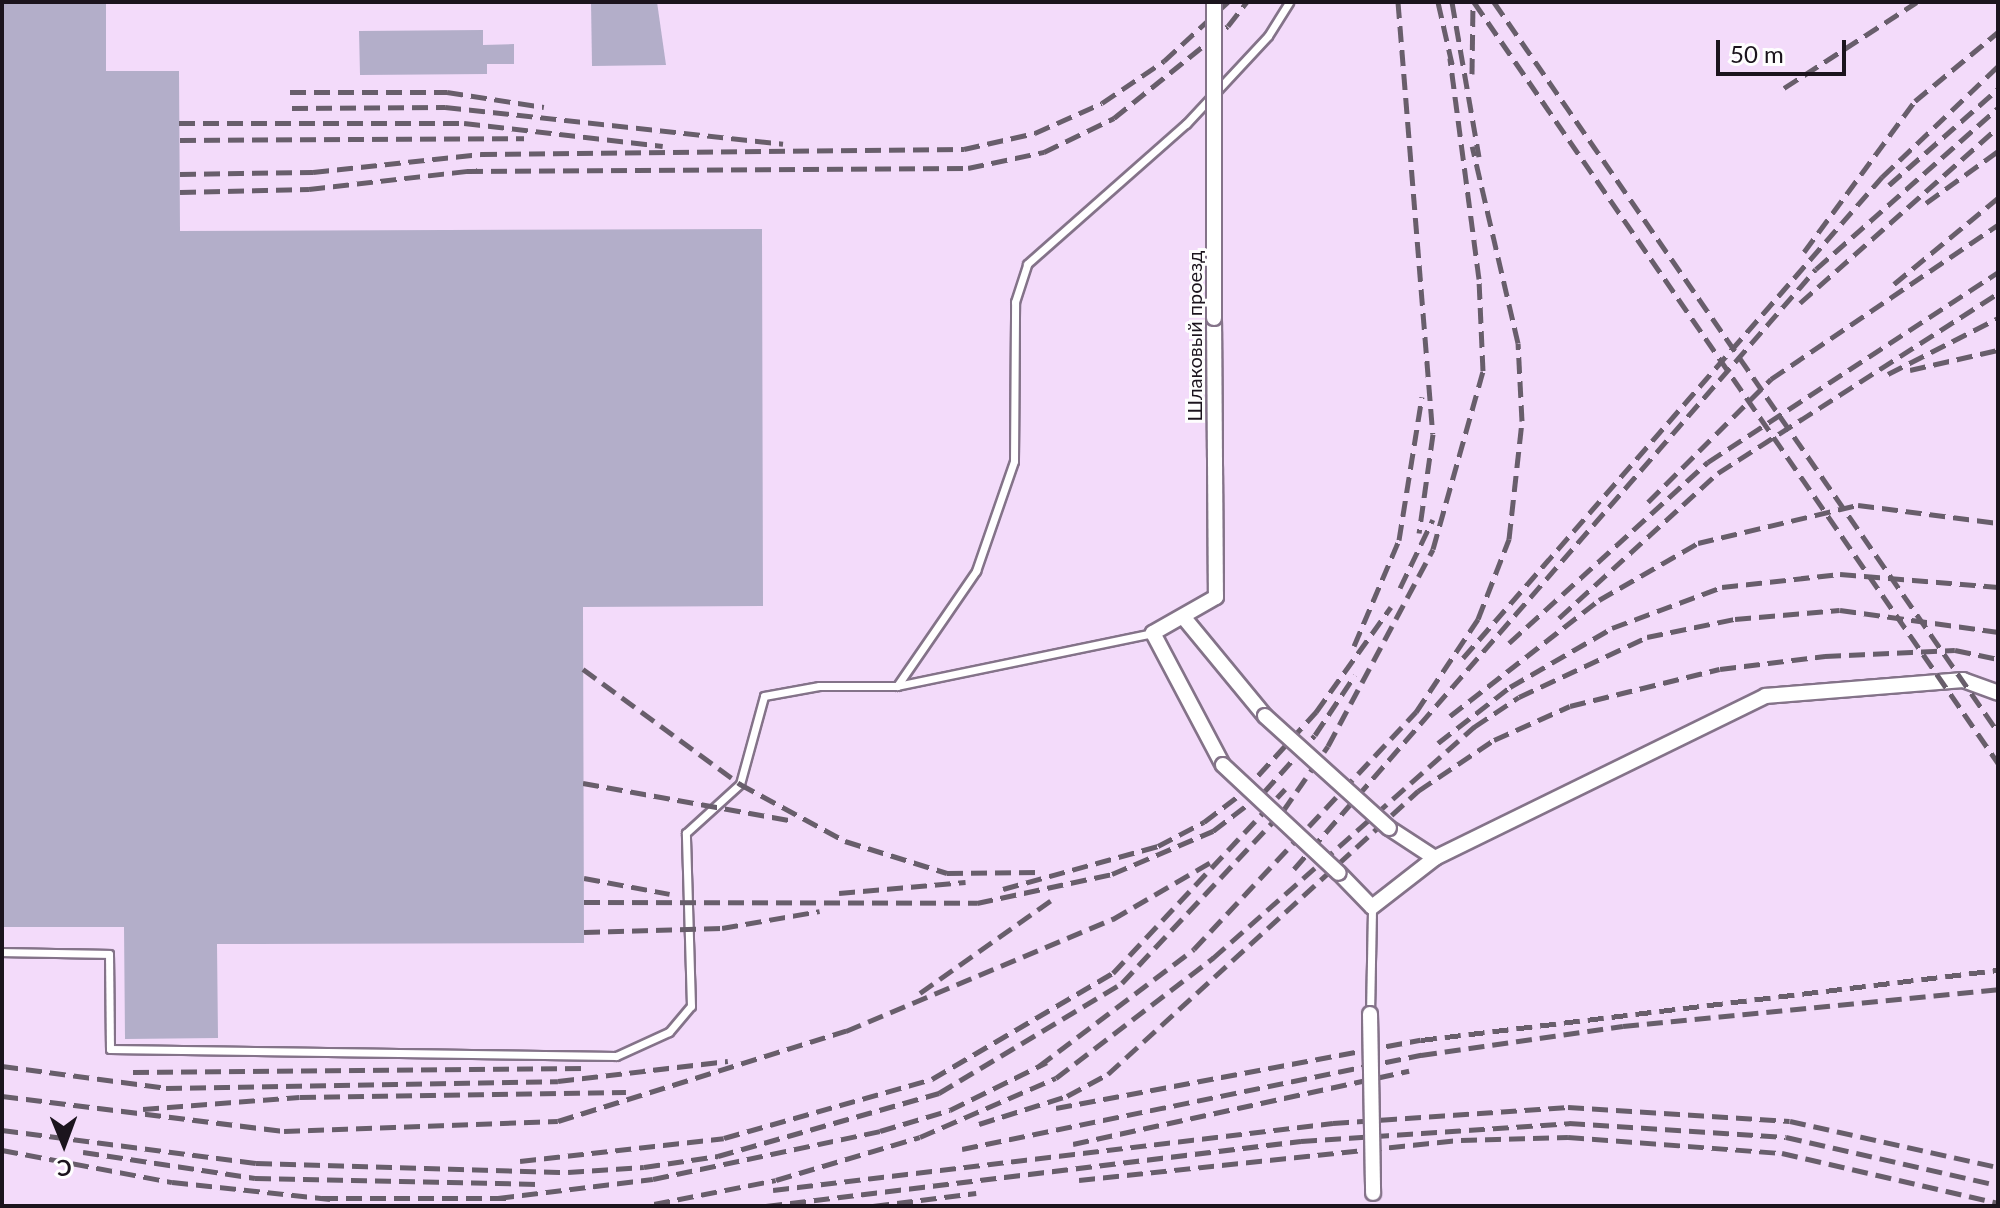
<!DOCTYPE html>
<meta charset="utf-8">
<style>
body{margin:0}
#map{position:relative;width:2000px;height:1208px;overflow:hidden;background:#faeafe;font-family:Lato,sans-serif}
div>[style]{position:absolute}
.built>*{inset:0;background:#f3dbfa}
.building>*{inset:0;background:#b3aec9}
.path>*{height:3px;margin-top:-1.5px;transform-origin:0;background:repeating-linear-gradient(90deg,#afa2b2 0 6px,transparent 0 12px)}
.roads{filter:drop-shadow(2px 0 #847389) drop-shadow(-2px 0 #847389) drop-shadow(0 2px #847389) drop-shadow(0 -2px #847389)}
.lane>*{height:7px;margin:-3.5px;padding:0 3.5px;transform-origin:3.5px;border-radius:3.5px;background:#fff}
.street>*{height:14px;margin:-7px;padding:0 7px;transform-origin:7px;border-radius:7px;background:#fff}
.rail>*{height:5px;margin-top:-2.5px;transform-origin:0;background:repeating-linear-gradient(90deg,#685e6b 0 16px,transparent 0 24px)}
.bridges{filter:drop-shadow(2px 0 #847389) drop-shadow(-2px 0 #847389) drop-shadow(0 2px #847389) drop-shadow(0 -2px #847389)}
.street-bridge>*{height:14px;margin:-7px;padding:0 7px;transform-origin:7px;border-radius:7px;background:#fff}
span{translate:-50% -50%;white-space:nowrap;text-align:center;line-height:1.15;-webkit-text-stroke:6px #fefefe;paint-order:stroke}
.street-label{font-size:20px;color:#1b141d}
.frame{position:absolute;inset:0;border:4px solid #1b141d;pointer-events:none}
.north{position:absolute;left:24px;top:1104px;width:80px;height:80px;-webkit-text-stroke:6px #fefefe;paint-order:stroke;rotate:179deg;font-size:22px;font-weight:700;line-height:32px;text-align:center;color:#1b141d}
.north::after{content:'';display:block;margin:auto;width:28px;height:36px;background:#1b141d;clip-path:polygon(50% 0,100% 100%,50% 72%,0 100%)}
.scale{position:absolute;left:1716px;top:40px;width:130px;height:36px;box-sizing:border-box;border:4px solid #1b141d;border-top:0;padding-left:10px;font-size:24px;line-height:28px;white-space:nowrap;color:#1b141d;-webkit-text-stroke:6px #fefefe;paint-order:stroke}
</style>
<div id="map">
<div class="built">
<div style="clip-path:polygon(2px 2px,1998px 2px,1998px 1206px,2px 1206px)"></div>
</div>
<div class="building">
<div style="clip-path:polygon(2px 2px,106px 2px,106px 71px,179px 71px,180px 231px,762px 229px,763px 606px,583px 607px,584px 943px,217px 944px,218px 1038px,125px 1039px,124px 927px,2px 927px)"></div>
<div style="clip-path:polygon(591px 2px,657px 2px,666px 65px,592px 66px)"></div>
<div style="clip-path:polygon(483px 30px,483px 45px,514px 44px,514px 64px,487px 64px,487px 74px,360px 75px,359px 31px)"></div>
</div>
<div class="path">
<div style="left:1028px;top:1206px;width:8px"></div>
</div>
<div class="roads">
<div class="lane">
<div style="left:1153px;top:633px;width:261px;rotate:168.3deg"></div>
<div style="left:897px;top:686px;width:140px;rotate:-55.5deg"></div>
<div style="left:976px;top:571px;width:116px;rotate:-70.9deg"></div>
<div style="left:1014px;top:461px;width:159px;rotate:-89.6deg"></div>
<div style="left:1015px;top:302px;width:40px;rotate:-72deg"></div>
<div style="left:1027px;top:264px;width:212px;rotate:-41.4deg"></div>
<div style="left:1186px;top:124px;width:120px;rotate:-47deg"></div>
<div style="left:1268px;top:36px;width:40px;rotate:-58deg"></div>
<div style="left:2px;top:952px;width:107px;rotate:1.1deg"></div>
<div style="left:109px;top:954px;width:95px;rotate:89.4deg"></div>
<div style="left:110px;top:1049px;width:506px;rotate:0.79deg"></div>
<div style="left:616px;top:1056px;width:58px;rotate:-24.4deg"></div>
<div style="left:669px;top:1032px;width:34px;rotate:-50deg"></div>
<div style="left:691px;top:1006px;width:173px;rotate:-91.7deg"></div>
<div style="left:686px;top:833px;width:73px;rotate:-42.2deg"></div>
<div style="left:740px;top:784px;width:91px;rotate:-74.7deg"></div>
<div style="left:764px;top:696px;width:56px;rotate:-10.3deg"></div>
<div style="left:819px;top:686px;width:78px"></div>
<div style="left:1370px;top:1014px;width:106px;rotate:-88.9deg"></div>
</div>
<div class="street">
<div style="left:1214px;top:318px;width:279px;rotate:89.6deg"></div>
<div style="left:1216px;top:597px;width:73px;rotate:150.3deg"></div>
<div style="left:1153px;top:633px;width:149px;rotate:62.1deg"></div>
<div style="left:1185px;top:619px;width:126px;rotate:50.5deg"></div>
<div style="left:1389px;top:828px;width:55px;rotate:33.1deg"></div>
<div style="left:1339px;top:873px;width:47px;rotate:45.9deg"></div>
<div style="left:1372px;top:907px;width:80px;rotate:-37.9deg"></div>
<div style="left:1435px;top:858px;width:368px;rotate:-26.1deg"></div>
<div style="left:1765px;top:696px;width:199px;rotate:-4.6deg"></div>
<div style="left:1963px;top:680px;width:37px;rotate:20deg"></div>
</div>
</div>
<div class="rail">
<div style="left:1398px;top:2px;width:433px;rotate:85.4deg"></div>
<div style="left:1433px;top:434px;width:100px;rotate:98deg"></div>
<div style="left:1438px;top:2px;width:68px;rotate:77.2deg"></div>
<div style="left:1452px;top:2px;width:157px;rotate:80.1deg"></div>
<div style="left:1474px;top:2px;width:924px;rotate:55.45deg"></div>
<div style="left:1494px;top:2px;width:887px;rotate:55.38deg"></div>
<div style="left:1472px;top:74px;width:72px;rotate:-89.2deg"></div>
<div style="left:1784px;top:88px;width:158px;rotate:-32.9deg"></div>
<div style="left:290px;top:92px;width:157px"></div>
<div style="left:447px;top:92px;width:98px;rotate:8.8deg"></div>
<div style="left:292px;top:108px;width:153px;rotate:-0.4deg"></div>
<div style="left:445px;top:107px;width:340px;rotate:6.2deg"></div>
<div style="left:179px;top:123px;width:285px"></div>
<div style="left:464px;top:123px;width:200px;rotate:6.6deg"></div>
<div style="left:180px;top:140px;width:344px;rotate:-0.3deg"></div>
<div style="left:467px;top:171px;width:501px;rotate:-0.34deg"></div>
<div style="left:968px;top:168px;width:78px;rotate:-11.9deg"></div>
<div style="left:1044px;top:152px;width:78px;rotate:-25.9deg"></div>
<div style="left:1114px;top:118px;width:146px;rotate:-38.9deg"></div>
<div style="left:1228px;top:26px;width:31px;rotate:-52deg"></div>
<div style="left:180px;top:174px;width:133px;rotate:-0.9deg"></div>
<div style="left:313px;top:172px;width:169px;rotate:-6.1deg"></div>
<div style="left:481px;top:154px;width:483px;rotate:-0.6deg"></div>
<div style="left:964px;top:149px;width:73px;rotate:-12.7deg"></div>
<div style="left:1035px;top:133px;width:73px;rotate:-24.1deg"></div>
<div style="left:1102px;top:103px;width:75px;rotate:-34.1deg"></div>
<div style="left:1164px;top:61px;width:87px;rotate:-42.7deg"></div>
<div style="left:1889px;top:185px;width:145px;rotate:-41.4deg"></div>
<div style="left:180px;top:192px;width:129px;rotate:-1.3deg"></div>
<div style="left:309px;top:189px;width:169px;rotate:-6.5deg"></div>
<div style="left:1926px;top:203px;width:89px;rotate:-35.8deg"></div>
<div style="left:1804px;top:252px;width:187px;rotate:-53.7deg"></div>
<div style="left:1915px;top:101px;width:108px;rotate:-39.7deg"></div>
<div style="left:1894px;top:284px;width:135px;rotate:-39.6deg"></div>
<div style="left:1800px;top:303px;width:265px;rotate:-41.6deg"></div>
<div style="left:1910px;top:370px;width:90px;rotate:-12.8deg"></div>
<div style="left:1888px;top:374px;width:123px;rotate:-27deg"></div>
<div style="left:1648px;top:502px;width:174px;rotate:-45deg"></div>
<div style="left:1771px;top:379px;width:274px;rotate:-34.2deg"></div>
<div style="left:1400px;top:588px;width:76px;rotate:-64.4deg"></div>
<div style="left:1559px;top:618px;width:215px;rotate:-42.4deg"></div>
<div style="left:1718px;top:473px;width:333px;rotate:-32.7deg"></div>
<div style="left:1509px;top:643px;width:269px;rotate:-42.3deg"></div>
<div style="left:1708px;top:462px;width:347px;rotate:-33.2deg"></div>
<div style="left:1354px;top:646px;width:115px;rotate:-67deg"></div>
<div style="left:1399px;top:540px;width:145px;rotate:-80.9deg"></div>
<div style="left:1463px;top:658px;width:638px;rotate:-48.94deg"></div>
<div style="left:1882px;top:177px;width:161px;rotate:-43.7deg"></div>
<div style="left:583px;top:669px;width:195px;rotate:36.2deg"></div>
<div style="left:740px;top:784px;width:119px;rotate:28.5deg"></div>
<div style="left:845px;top:841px;width:107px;rotate:17.4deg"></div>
<div style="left:947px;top:873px;width:93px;rotate:-0.6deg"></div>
<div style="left:1450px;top:716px;width:189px;rotate:-37.9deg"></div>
<div style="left:1599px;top:600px;width:114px;rotate:-29.9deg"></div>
<div style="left:1698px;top:543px;width:164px;rotate:-13.4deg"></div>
<div style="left:1858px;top:505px;width:141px;rotate:7.3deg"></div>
<div style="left:1438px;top:743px;width:91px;rotate:-37.9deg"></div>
<div style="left:1510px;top:687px;width:118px;rotate:-30deg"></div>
<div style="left:1612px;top:628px;width:117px;rotate:-20.4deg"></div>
<div style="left:1722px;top:587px;width:119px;rotate:-6.3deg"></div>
<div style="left:1840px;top:574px;width:159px;rotate:4.7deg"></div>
<div style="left:583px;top:783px;width:209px;rotate:10.2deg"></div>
<div style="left:1294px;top:869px;width:795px;rotate:-48.98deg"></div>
<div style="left:1816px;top:269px;width:243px;rotate:-41.5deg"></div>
<div style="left:584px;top:878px;width:87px;rotate:10.5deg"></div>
<div style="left:1003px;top:889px;width:161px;rotate:-15.5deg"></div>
<div style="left:1158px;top:846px;width:52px;rotate:-27.6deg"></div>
<div style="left:1204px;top:822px;width:48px;rotate:-37.3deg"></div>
<div style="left:1242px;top:793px;width:110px;rotate:-47.6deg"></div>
<div style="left:1316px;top:712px;width:129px;rotate:-54.5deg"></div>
<div style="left:839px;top:893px;width:127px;rotate:-5deg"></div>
<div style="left:584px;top:902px;width:393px;rotate:0.1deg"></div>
<div style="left:977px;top:903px;width:138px;rotate:-12.1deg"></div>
<div style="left:1112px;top:874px;width:110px;rotate:-23.1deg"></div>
<div style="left:1213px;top:831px;width:64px;rotate:-37.4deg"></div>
<div style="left:1264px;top:792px;width:76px;rotate:-48.2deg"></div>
<div style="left:1315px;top:735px;width:72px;rotate:-56.3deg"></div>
<div style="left:584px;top:932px;width:138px;rotate:-1.7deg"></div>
<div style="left:722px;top:928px;width:99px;rotate:-9.8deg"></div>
<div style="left:920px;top:993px;width:168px;rotate:-35.3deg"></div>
<div style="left:2px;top:1066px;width:165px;rotate:7.6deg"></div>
<div style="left:166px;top:1088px;width:392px;rotate:-1deg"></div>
<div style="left:558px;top:1081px;width:171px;rotate:-6.7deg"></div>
<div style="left:1039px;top:1066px;width:194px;rotate:-37deg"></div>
<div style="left:1194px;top:949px;width:325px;rotate:-46.9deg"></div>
<div style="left:1416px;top:712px;width:112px;rotate:-56.3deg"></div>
<div style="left:1478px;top:619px;width:86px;rotate:-68.8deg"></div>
<div style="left:1509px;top:539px;width:119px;rotate:-83.7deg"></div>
<div style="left:1522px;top:421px;width:78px;rotate:-92.9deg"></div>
<div style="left:1518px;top:343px;width:202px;rotate:-103.1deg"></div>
<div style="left:133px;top:1072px;width:452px;rotate:-0.5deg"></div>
<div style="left:2px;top:1096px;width:284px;rotate:7.1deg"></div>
<div style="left:284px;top:1131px;width:274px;rotate:-2.1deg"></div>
<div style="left:558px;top:1121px;width:302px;rotate:-17.4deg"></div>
<div style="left:846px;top:1031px;width:290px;rotate:-22.8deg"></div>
<div style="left:1113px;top:919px;width:113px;rotate:-30.2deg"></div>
<div style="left:1056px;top:1108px;width:371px;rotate:-10.6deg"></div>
<div style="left:1421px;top:1040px;width:581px;rotate:-6.92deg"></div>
<div style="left:143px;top:1109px;width:157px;rotate:-4.4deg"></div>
<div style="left:300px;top:1097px;width:326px;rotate:-0.9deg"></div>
<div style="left:979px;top:1124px;width:92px;rotate:-17.7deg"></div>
<div style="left:1067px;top:1096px;width:47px;rotate:-28.2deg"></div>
<div style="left:1108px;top:1074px;width:420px;rotate:-42.4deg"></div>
<div style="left:1418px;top:791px;width:92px;rotate:-33.9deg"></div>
<div style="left:1494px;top:740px;width:83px;rotate:-24.1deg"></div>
<div style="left:1570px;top:706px;width:154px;rotate:-13.9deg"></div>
<div style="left:1720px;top:669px;width:106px;rotate:-7.1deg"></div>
<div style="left:1825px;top:656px;width:130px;rotate:-2.6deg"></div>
<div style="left:1955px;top:650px;width:44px;rotate:11.8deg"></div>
<div style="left:2px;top:1130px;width:256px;rotate:7.4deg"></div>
<div style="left:256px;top:1163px;width:312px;rotate:1.7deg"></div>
<div style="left:568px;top:1172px;width:76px;rotate:-3.8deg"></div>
<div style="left:644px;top:1167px;width:75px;rotate:-8.5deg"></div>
<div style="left:718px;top:1156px;width:230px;rotate:-15.9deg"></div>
<div style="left:939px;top:1093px;width:214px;rotate:-31deg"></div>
<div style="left:1122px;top:983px;width:236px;rotate:-46.9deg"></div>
<div style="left:1283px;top:811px;width:79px;rotate:-55.3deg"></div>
<div style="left:1328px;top:746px;width:223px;rotate:-61.9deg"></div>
<div style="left:1433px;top:549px;width:185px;rotate:-74.3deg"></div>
<div style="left:1483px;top:371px;width:92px;rotate:-92.5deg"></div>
<div style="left:1479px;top:279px;width:223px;rotate:-97.5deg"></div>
<div style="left:1073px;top:1144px;width:344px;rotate:-12.3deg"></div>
<div style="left:962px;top:1149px;width:469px;rotate:-11.6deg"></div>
<div style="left:1421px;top:1055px;width:204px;rotate:-8.2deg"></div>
<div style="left:1623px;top:1026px;width:377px;rotate:-5.6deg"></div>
<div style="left:2px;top:1150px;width:173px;rotate:10.7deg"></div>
<div style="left:172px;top:1182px;width:159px;rotate:6.1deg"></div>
<div style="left:83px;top:1152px;width:174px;rotate:8.6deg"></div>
<div style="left:255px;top:1178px;width:282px;rotate:1.2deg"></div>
<div style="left:520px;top:1161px;width:205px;rotate:-6.4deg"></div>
<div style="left:724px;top:1138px;width:216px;rotate:-15.8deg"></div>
<div style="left:932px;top:1079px;width:210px;rotate:-30.4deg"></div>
<div style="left:1113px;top:973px;width:252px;rotate:-46.9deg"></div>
<div style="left:1079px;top:1180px;width:384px;rotate:-6deg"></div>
<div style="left:1461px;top:1140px;width:107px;rotate:-1.6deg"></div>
<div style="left:1568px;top:1137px;width:215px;rotate:4.3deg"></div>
<div style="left:1782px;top:1153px;width:222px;rotate:13deg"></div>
<div style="left:773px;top:1190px;width:564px;rotate:-6.82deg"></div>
<div style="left:1333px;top:1123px;width:236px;rotate:-3.9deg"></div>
<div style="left:1568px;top:1107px;width:222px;rotate:3.6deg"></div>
<div style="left:1790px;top:1121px;width:213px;rotate:12.5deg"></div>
<div style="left:322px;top:1198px;width:188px"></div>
<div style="left:498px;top:1198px;width:156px;rotate:-7deg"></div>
<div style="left:653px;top:1179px;width:232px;rotate:-11.9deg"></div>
<div style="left:880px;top:1131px;width:73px;rotate:-16.7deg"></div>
<div style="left:950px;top:1110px;width:108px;rotate:-26.3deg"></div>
<div style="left:654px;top:1204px;width:124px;rotate:-11.1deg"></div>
<div style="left:776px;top:1180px;width:150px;rotate:-16.6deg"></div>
<div style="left:920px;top:1137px;width:148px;rotate:-23.5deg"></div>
<div style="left:1056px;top:1078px;width:198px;rotate:-37.4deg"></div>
<div style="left:1213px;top:958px;width:349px;rotate:-41.5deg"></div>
<div style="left:1474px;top:727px;width:54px;rotate:-33.7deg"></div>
<div style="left:1519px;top:697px;width:141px;rotate:-25.1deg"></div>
<div style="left:1647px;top:637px;width:90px;rotate:-11.6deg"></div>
<div style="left:1735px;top:619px;width:105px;rotate:-4.9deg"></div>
<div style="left:1840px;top:610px;width:160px;rotate:7.9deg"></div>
<div style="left:766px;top:1206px;width:539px;rotate:-6.93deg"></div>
<div style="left:1301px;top:1141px;width:269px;rotate:-3.8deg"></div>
<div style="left:1569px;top:1123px;width:217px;rotate:3.7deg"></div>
<div style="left:1786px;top:1137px;width:217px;rotate:12.8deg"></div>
<div style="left:873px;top:1206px;width:104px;rotate:-7.2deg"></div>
</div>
<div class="bridges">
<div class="street-bridge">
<div style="left:1214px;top:318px;width:316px;rotate:-90deg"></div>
<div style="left:1265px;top:716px;width:167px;rotate:42.1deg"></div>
<div style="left:1223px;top:765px;width:158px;rotate:43deg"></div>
<div style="left:1370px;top:1014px;width:179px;rotate:89deg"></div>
</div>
</div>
<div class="street-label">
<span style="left:1194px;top:336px;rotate:-90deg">Шлаковый проезд</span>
</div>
<div class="frame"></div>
<div class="north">С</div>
<div class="scale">50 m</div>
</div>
